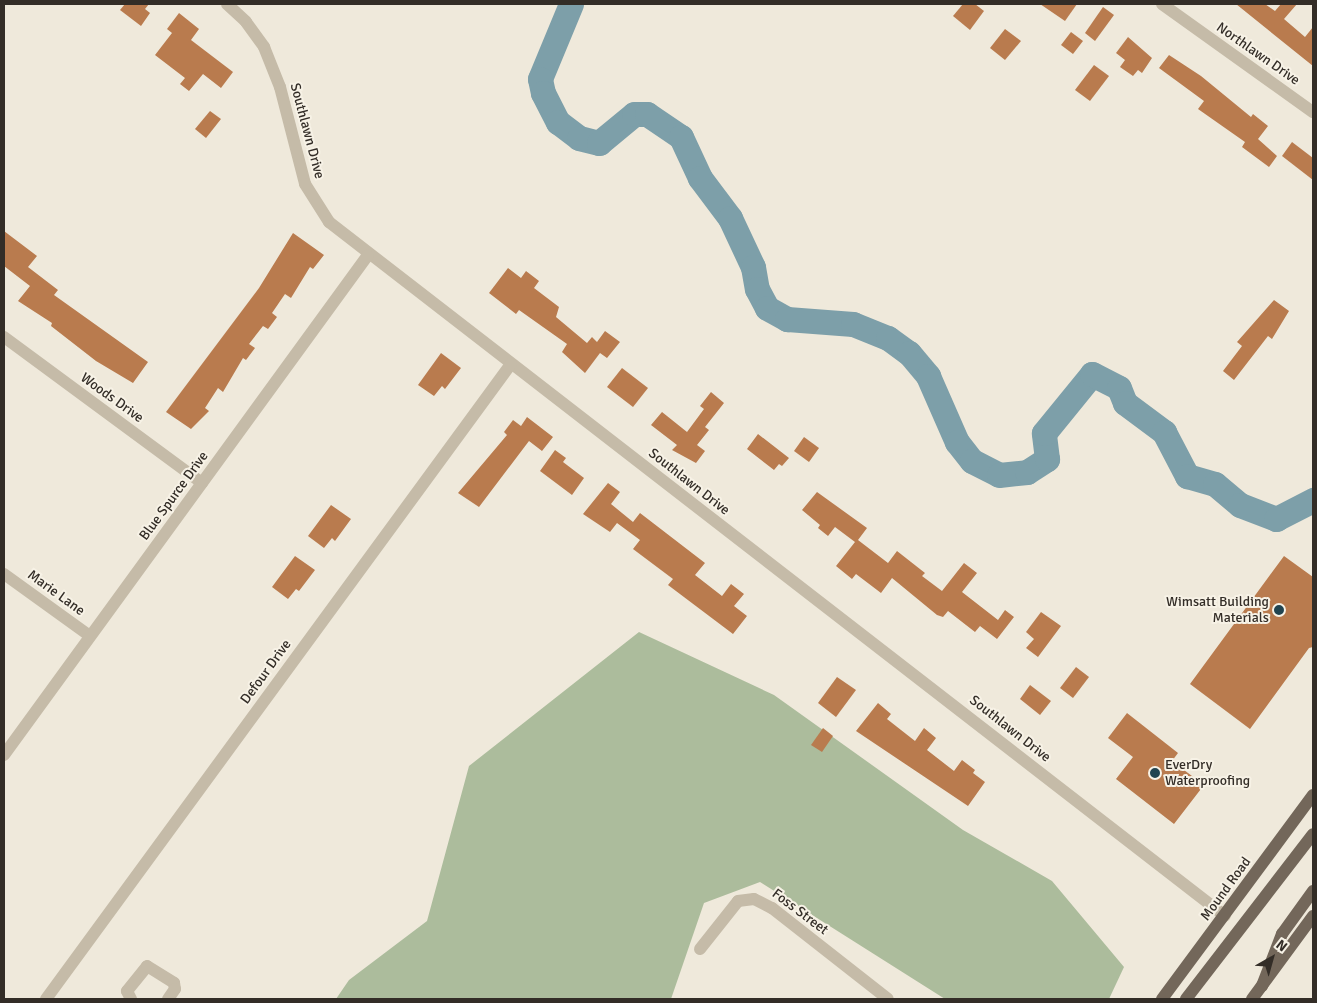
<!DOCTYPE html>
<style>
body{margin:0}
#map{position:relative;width:1317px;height:1003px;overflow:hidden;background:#efe9db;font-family:Signika,sans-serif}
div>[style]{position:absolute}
.green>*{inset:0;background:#acbc9c}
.river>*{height:25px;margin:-12.5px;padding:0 12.5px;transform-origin:12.5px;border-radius:12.5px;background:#7d9fa9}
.building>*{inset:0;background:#b97b4e}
.minor>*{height:12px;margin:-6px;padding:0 6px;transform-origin:6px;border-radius:6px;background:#c5bba8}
.major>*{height:12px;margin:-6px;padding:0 6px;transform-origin:6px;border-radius:6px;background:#73675a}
.dots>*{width:14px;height:14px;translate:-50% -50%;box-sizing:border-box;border:2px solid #f7f2e6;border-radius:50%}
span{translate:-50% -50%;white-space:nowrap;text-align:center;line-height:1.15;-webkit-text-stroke:4px #f7f2e6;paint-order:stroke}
.street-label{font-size:14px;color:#332d27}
.poi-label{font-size:14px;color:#332d27}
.right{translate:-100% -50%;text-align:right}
.left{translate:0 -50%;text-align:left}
.frame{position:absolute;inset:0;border:5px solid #332d27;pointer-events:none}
.north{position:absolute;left:1247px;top:933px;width:50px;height:50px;-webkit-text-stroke:4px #f7f2e6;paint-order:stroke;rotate:38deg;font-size:14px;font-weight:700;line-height:20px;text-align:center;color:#332d27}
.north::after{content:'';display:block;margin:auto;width:18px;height:22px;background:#332d27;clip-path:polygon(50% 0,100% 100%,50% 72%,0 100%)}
</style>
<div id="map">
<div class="green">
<div style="clip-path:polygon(639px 632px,774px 695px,963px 830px,1052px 881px,1124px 967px,1109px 999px,945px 999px,760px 882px,704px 903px,671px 999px,336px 999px,349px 980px,427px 921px,469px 766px)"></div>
</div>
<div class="river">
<div style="left:571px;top:4px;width:81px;rotate:112.5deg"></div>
<div style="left:540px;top:79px;width:14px;rotate:78deg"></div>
<div style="left:543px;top:93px;width:33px;rotate:63deg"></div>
<div style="left:558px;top:122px;width:26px;rotate:37deg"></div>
<div style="left:579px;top:138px;width:21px;rotate:14deg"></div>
<div style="left:599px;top:143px;width:45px;rotate:-39.6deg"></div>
<div style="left:634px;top:114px;width:13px"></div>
<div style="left:647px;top:114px;width:41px;rotate:34.1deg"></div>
<div style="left:681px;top:137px;width:45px;rotate:65.1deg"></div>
<div style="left:700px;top:178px;width:50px;rotate:53.1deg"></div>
<div style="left:730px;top:218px;width:54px;rotate:64.9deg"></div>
<div style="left:753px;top:267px;width:22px;rotate:80deg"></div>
<div style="left:757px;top:289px;width:21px;rotate:62deg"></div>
<div style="left:767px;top:308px;width:23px;rotate:29deg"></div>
<div style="left:787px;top:319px;width:66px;rotate:4.3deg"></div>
<div style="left:853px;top:324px;width:38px;rotate:22deg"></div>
<div style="left:888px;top:338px;width:26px;rotate:36deg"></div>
<div style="left:909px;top:353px;width:30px;rotate:50deg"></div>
<div style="left:928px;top:376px;width:72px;rotate:66.3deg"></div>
<div style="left:957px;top:442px;width:24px;rotate:52deg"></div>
<div style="left:972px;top:461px;width:30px;rotate:27deg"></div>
<div style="left:999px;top:475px;width:28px;rotate:-6deg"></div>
<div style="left:1027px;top:472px;width:24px;rotate:-33deg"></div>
<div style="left:1047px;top:459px;width:26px;rotate:-97deg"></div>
<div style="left:1044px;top:433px;width:76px;rotate:-50.9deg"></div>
<div style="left:1092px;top:374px;width:30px;rotate:27deg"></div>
<div style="left:1119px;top:388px;width:16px;rotate:68deg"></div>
<div style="left:1125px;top:403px;width:49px;rotate:36.6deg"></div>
<div style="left:1164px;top:432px;width:50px;rotate:62.4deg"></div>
<div style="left:1187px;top:476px;width:29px;rotate:16deg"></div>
<div style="left:1215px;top:484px;width:33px;rotate:40deg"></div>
<div style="left:1240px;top:505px;width:39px;rotate:21deg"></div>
<div style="left:1276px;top:519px;width:42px;rotate:-27.2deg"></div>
</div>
<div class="building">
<div style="clip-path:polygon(125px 4px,149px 4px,145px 9px,150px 13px,141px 26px,120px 10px)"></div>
<div style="clip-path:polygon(963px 4px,975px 4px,984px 11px,970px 30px,953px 16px)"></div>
<div style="clip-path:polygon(1040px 4px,1077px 4px,1065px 21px)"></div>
<div style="clip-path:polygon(1236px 4px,1265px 4px,1275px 11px,1281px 4px,1297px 4px,1284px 19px,1305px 37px,1313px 27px,1313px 66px)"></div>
<div style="clip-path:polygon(1103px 7px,1114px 15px,1095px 41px,1085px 33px)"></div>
<div style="clip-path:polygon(179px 13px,199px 29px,191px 40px,233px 72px,221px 88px,203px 74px,189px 91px,180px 84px,185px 78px,155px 55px,172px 33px,167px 29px)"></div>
<div style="clip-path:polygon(1005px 29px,1021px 41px,1005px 60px,990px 48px)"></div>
<div style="clip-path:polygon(1071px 32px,1083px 41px,1073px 54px,1061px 45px)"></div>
<div style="clip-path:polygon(1128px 37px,1152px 58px,1142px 73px,1138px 70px,1133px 76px,1120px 67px,1125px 60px,1116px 53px)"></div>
<div style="clip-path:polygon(1169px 55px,1201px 76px,1251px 117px,1253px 114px,1268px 126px,1258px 139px,1277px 156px,1269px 167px,1242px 147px,1245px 142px,1198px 109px,1204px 101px,1159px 68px)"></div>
<div style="clip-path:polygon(1094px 65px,1109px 76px,1090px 101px,1075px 90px)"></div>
<div style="clip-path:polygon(210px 111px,221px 119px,206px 138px,195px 129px)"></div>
<div style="clip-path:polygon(1292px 142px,1313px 158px,1313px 180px,1282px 156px)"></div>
<div style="clip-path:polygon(4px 231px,37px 256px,28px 267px,58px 290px,54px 295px,148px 362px,133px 383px,96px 361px,51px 326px,52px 323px,18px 301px,30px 286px,4px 266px)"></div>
<div style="clip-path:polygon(293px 233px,324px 255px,313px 269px,310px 267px,291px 298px,285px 294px,272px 313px,277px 317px,268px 329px,263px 326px,249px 344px,255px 348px,246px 360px,243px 358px,223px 392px,218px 388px,205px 408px,209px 411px,191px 429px,166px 412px,259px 288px)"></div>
<div style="clip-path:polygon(508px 268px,521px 278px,526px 271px,539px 281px,534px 288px,559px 307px,556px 317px,587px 343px,592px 337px,597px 342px,605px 331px,620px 342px,607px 358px,600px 353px,585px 373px,562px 352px,567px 344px,519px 310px,516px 314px,489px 293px)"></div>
<div style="clip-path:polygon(1274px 300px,1289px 311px,1272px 339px,1268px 336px,1234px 380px,1223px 371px,1242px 346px,1237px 342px)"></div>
<div style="clip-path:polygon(441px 353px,461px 368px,445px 389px,442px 386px,434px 396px,418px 385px)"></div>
<div style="clip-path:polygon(622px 368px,648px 388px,633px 407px,607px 387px)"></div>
<div style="clip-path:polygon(711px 392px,724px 403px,705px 427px,709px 430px,697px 445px,705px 451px,696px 463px,672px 450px,677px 445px,651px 425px,662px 412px,687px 432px,704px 409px,700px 406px)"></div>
<div style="clip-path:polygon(527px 417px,553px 437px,542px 451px,529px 441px,479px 507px,458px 493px,507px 435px,504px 432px,513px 420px,521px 426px)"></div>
<div style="clip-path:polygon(758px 434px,789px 458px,782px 466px,779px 464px,774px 470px,747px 449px)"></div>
<div style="clip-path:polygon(804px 437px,819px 448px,809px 462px,794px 451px)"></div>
<div style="clip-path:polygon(555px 450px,566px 458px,563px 462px,584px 478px,572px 495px,540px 471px)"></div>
<div style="clip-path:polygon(608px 483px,620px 492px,611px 504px,633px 522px,640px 513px,705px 563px,695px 575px,722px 596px,731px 584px,744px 594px,734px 606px,747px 616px,733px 634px,668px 585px,673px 579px,633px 549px,640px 540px,617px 523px,610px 532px,583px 514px)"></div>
<div style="clip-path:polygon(817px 492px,867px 528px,858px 540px,888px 563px,897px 551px,925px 573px,922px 576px,942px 591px,964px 563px,977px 573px,962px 592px,998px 620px,1005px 610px,1014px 617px,997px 639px,980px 626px,975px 632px,948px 611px,943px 617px,937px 615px,892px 578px,881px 593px,856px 574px,852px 579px,836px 566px,855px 542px,835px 527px,828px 536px,818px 528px,820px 525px,802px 510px)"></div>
<div style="clip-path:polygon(331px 505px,351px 519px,335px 541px,332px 538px,324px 548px,308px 536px)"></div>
<div style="clip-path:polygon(295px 556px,315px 570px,299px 591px,296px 589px,288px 599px,272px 587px)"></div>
<div style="clip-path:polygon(1284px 556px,1313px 577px,1313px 647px,1309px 648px,1250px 729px,1190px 684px)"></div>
<div style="clip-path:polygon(1041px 612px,1061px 626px,1038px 657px,1026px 648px,1034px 639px,1026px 632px)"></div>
<div style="clip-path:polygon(1076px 667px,1089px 677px,1073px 698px,1060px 688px)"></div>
<div style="clip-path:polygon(837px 677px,856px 690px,836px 717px,818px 703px)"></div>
<div style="clip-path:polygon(1030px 685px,1051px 701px,1040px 715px,1020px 699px)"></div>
<div style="clip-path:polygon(878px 703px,891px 714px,887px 719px,915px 741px,924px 728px,936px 738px,927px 750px,954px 771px,962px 760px,975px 770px,973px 773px,985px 782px,968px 806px,856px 731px)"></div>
<div style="clip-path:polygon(1127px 713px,1178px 753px,1172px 761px,1204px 785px,1174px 824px,1116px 779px,1133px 757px,1108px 738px)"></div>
<div style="clip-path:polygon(823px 728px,833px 736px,822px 752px,811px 745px)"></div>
</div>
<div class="minor">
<div style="left:227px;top:4px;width:26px;rotate:43deg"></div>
<div style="left:246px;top:22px;width:31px;rotate:54deg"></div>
<div style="left:264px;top:47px;width:43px;rotate:68.2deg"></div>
<div style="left:280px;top:87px;width:100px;rotate:75.5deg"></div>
<div style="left:305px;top:184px;width:45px;rotate:57.7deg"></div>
<div style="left:329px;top:222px;width:1133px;rotate:37.76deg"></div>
<div style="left:1162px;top:4px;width:186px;rotate:35.6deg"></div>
<div style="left:4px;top:337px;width:246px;rotate:36.4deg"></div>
<div style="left:4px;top:574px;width:106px;rotate:35.8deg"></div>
<div style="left:4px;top:755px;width:618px;rotate:-53.95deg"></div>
<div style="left:700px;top:949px;width:61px;rotate:-51.6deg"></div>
<div style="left:738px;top:901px;width:16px;rotate:-7deg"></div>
<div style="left:754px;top:899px;width:20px;rotate:27deg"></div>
<div style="left:772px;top:908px;width:147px;rotate:38.1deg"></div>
<div style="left:46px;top:999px;width:787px;rotate:-53.79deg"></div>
<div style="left:131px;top:999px;width:9px;rotate:-117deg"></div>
<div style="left:127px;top:991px;width:32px;rotate:-51deg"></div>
<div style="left:147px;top:966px;width:32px;rotate:32deg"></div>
<div style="left:174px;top:983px;width:6px;rotate:81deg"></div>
<div style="left:175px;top:989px;width:12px;rotate:125deg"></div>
</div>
<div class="major">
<div style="left:1262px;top:986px;width:56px;rotate:-69deg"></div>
<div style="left:1282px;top:934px;width:53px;rotate:-54.2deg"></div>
<div style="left:1162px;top:999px;width:254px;rotate:-53.5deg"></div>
<div style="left:1186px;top:999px;width:208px;rotate:-52.4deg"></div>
<div style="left:1252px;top:999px;width:103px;rotate:-53.7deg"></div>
</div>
<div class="dots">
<div style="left:1279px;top:610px;background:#214450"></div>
<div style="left:1155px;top:773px;background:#214450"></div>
</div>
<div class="street-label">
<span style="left:1258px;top:54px;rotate:35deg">Northlawn Drive</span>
<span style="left:307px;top:131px;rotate:75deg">Southlawn Drive</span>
<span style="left:112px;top:398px;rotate:36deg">Woods Drive</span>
<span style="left:689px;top:482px;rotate:38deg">Southlawn Drive</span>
<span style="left:174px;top:496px;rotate:-54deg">Blue Spurce Drive</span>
<span style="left:56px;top:593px;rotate:36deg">Marie Lane</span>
<span style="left:266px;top:672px;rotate:-54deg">Defour Drive</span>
<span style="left:1010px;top:729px;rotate:38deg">Southlawn Drive</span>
<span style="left:1226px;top:889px;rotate:-54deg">Mound Road</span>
<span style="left:800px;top:912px;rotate:37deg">Foss Street</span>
</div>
<div class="poi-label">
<span class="right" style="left:1269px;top:610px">Wimsatt Building<br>Materials</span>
<span class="left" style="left:1165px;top:773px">EverDry<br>Waterproofing</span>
</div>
<div class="frame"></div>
<div class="north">N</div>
</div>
